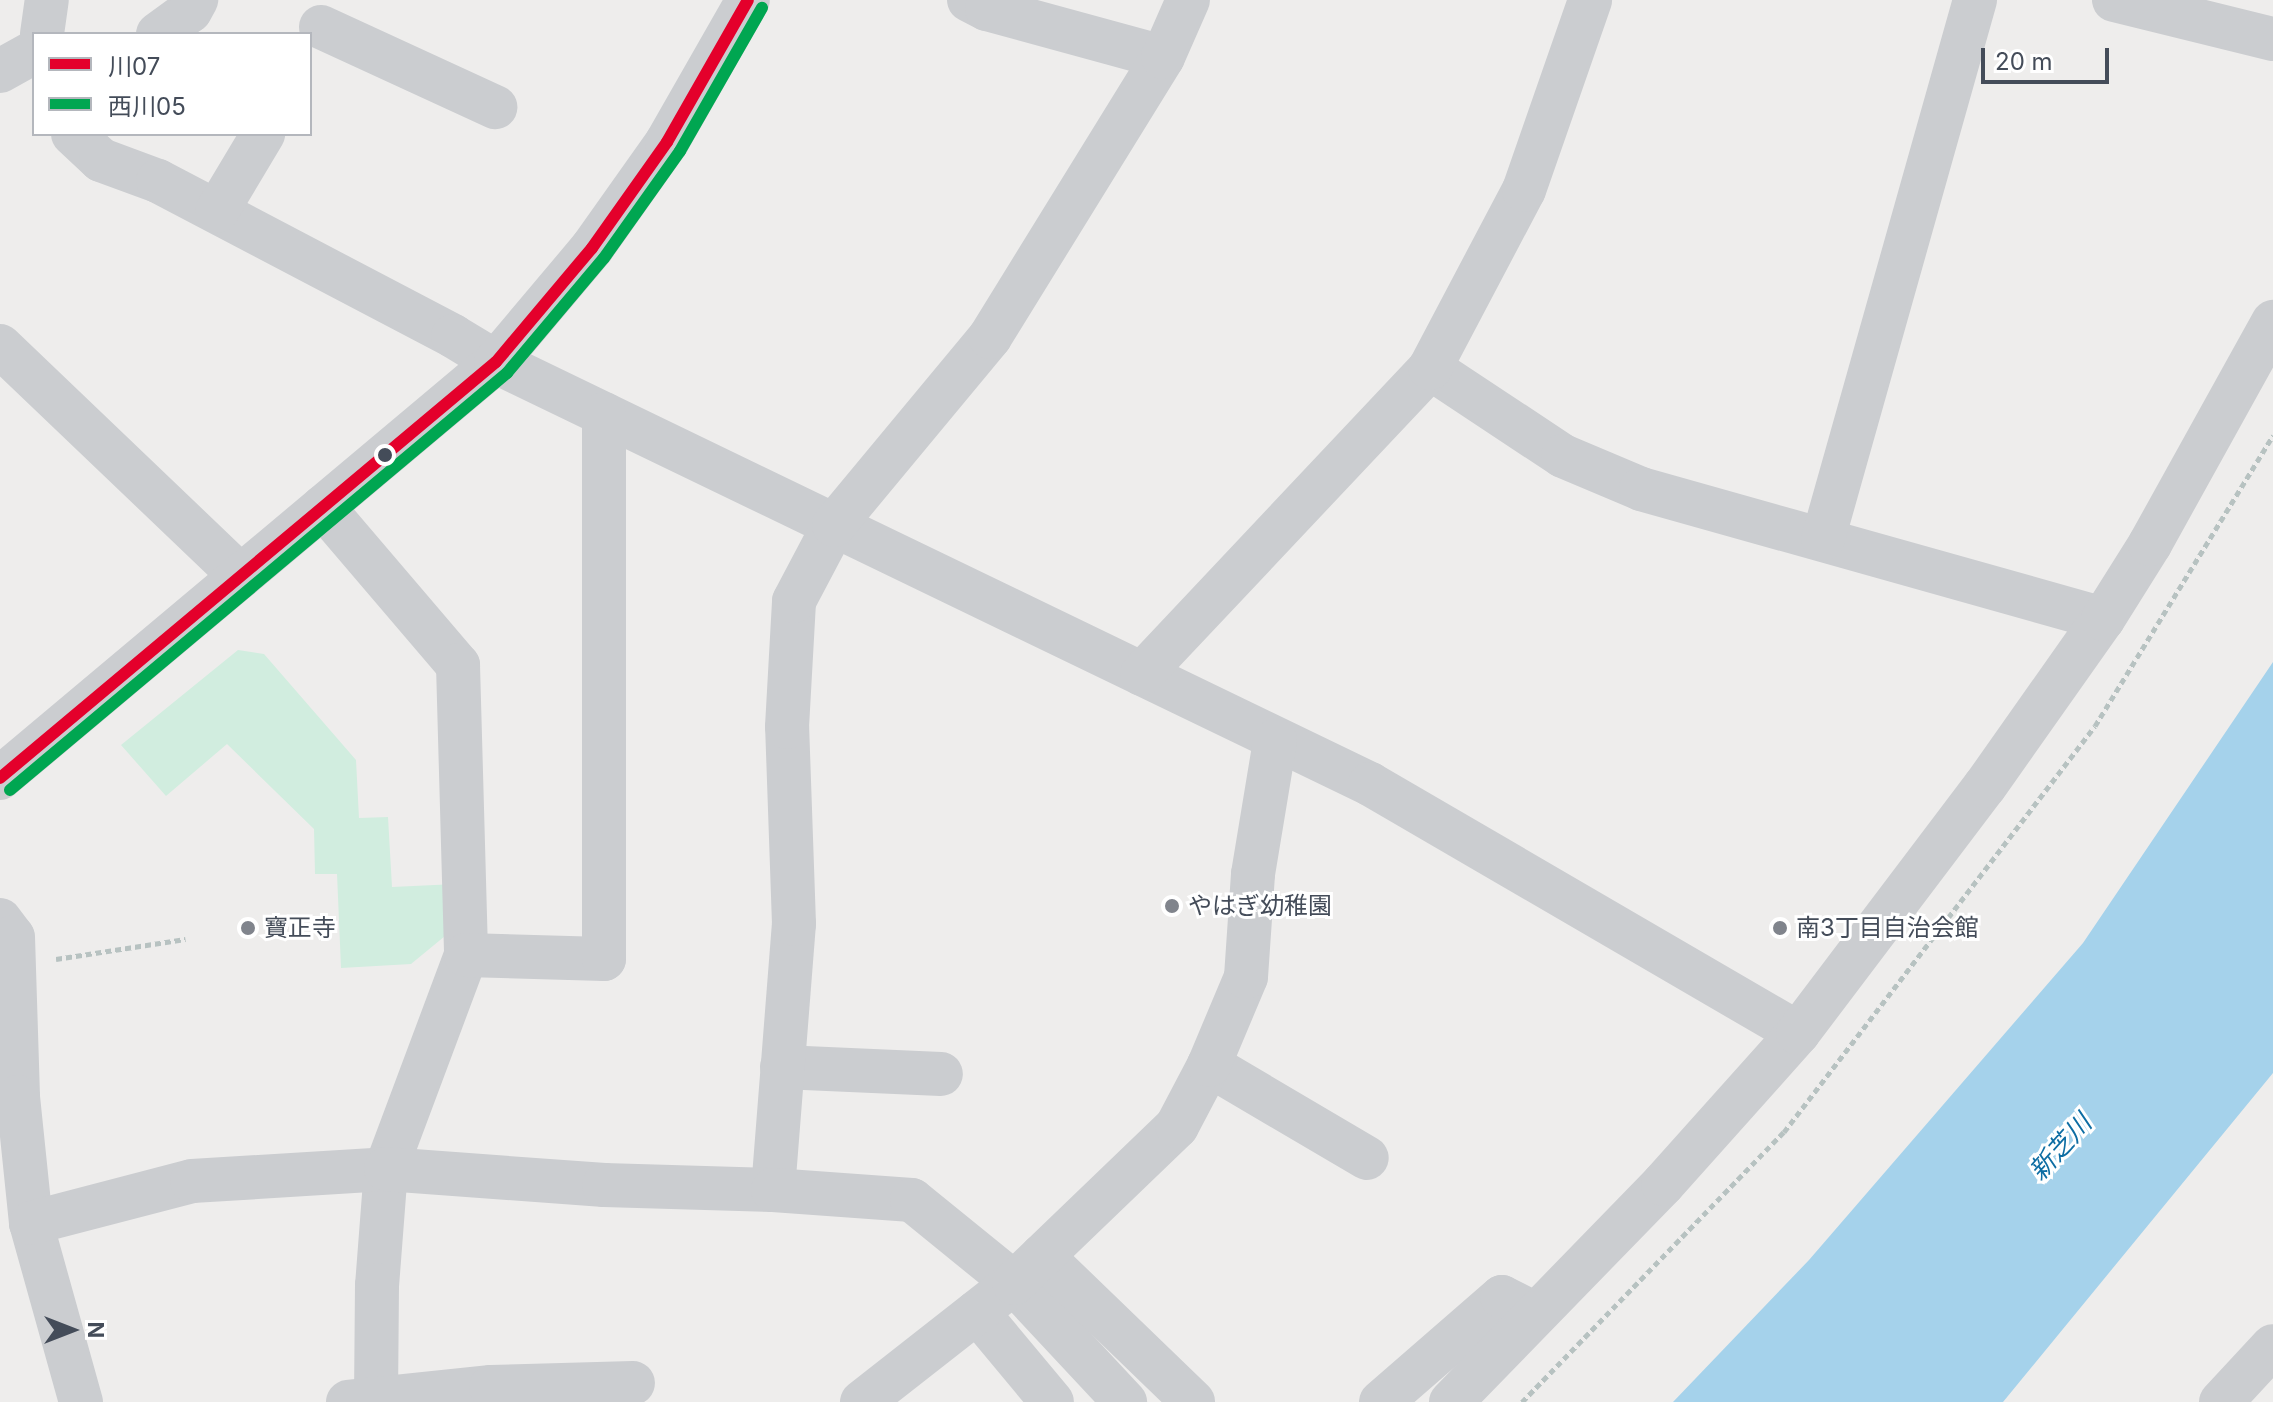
<!DOCTYPE html>
<meta charset="utf-8">
<style>
body{margin:0}
#map{position:relative;width:2273px;height:1402px;overflow:hidden;background:#eeedec;font-family:Inter,"Noto Sans JP",sans-serif}
div>[style]{position:absolute}
.green>*{inset:0;background:#d1eddf}
.water>*{inset:0;background:#a5d2eb}
.path>*{height:5px;margin-top:-2.5px;transform-origin:0;background:repeating-linear-gradient(90deg,#b7c2c1 0 6px,transparent 0 10px)}
.minor>*{height:44px;margin:-22px;padding:0 22px;transform-origin:22px;border-radius:22px;background:#cbcdd0}
.bus-1>*{height:12px;margin:-6px;padding:0 6px;transform-origin:6px;border-radius:6px;background:#e4002b}
.bus-2>*{height:12px;margin:-6px;padding:0 6px;transform-origin:6px;border-radius:6px;background:#00a651}
.dots>*{width:22px;height:22px;translate:-50% -50%;box-sizing:border-box;border:4px solid #fff;border-radius:50%}
span{translate:-50% -50%;white-space:nowrap;text-align:center;line-height:1.15;-webkit-text-stroke:6px #fff;paint-order:stroke}
.poi-label{font-size:24px;color:#444c59}
.left{translate:0 -50%;text-align:left}
.water-label{font-size:26px;color:#0d6da3;font-style:italic}
.legend{position:absolute;left:32px;top:32px;width:280px;height:104px;box-sizing:border-box;background:#fff;border:2px solid #b4b7bd;margin:0;padding:10px 14px;list-style:none;font-size:24px;color:#444c59}
.legend li{display:flex;align-items:center;gap:16px;height:40px}
.legend b{width:40px;border:2px solid #b4b7bd}
.north{position:absolute;left:32px;top:1290px;width:80px;height:80px;-webkit-text-stroke:6px #fff;paint-order:stroke;rotate:90deg;font-size:22px;font-weight:700;line-height:32px;text-align:center;color:#444c59}
.north::after{content:'';display:block;margin:auto;width:28px;height:36px;background:#444c59;clip-path:polygon(50% 0,100% 100%,50% 72%,0 100%)}
.scale{position:absolute;left:1981px;top:48px;width:128px;height:36px;box-sizing:border-box;border:4px solid #444c59;border-top:0;padding-left:10px;font-size:24px;line-height:28px;white-space:nowrap;color:#444c59;-webkit-text-stroke:6px #fff;paint-order:stroke}
</style>
<div id="map">
<div class="green">
<div style="clip-path:polygon(238px 650px,264px 654px,356px 760px,359px 818px,388px 817px,392px 887px,456px 884px,456px 927px,411px 964px,341px 968px,337px 874px,315px 874px,314px 829px,227px 744px,166px 796px,121px 745px)"></div>
</div>
<div class="water">
<div style="clip-path:polygon(2273px 662px,2273px 1073px,2003px 1402px,1673px 1402px,1809px 1260px,2083px 943px)"></div>
</div>
<div class="path">
<div style="left:56px;top:959px;width:131px;rotate:-8.8deg"></div>
<div style="left:1522px;top:1402px;width:376px;rotate:-45.9deg"></div>
<div style="left:1784px;top:1132px;width:511px;rotate:-52.55deg"></div>
<div style="left:2095px;top:726px;width:341px;rotate:-58.5deg"></div>
</div>
<div class="minor">
<div style="left:969px;top:0;width:20px;rotate:27deg"></div>
<div style="left:987px;top:9px;width:182px;rotate:15.3deg"></div>
<div style="left:2114px;top:0;width:164px;rotate:13.8deg"></div>
<div style="left:321px;top:27px;width:192px;rotate:24.7deg"></div>
<div style="left:42px;top:34px;width:34px;rotate:-82deg"></div>
<div style="left:158px;top:34px;width:39px;rotate:-36deg"></div>
<div style="left:190px;top:11px;width:13px;rotate:-61deg"></div>
<div style="left:0;top:71px;width:39px;rotate:-29deg"></div>
<div style="left:73px;top:134px;width:38px;rotate:43deg"></div>
<div style="left:101px;top:160px;width:61px;rotate:20.2deg"></div>
<div style="left:158px;top:181px;width:333px;rotate:27.7deg"></div>
<div style="left:453px;top:336px;width:50px;rotate:31.2deg"></div>
<div style="left:496px;top:362px;width:971px;rotate:25.77deg"></div>
<div style="left:1370px;top:784px;width:495px;rotate:30.2deg"></div>
<div style="left:217px;top:211px;width:90px;rotate:-59.1deg"></div>
<div style="left:0;top:346px;width:333px;rotate:43.7deg"></div>
<div style="left:1430px;top:368px;width:159px;rotate:33.5deg"></div>
<div style="left:1563px;top:456px;width:85px;rotate:22.9deg"></div>
<div style="left:1641px;top:489px;width:480px;rotate:15.7deg"></div>
<div style="left:323px;top:507px;width:208px;rotate:49.5deg"></div>
<div style="left:458px;top:665px;width:290px;rotate:88.4deg"></div>
<div style="left:466px;top:955px;width:228px;rotate:110.5deg"></div>
<div style="left:386px;top:1169px;width:116px;rotate:94.4deg"></div>
<div style="left:377px;top:1285px;width:117px;rotate:90.5deg"></div>
<div style="left:1823px;top:539px;width:560px;rotate:-74.25deg"></div>
<div style="left:1142px;top:674px;width:420px;rotate:-46.7deg"></div>
<div style="left:1430px;top:368px;width:201px;rotate:-62.2deg"></div>
<div style="left:1524px;top:190px;width:201px;rotate:-70.8deg"></div>
<div style="left:0;top:778px;width:647px;rotate:-39.99deg"></div>
<div style="left:496px;top:362px;width:149px;rotate:-49.9deg"></div>
<div style="left:592px;top:248px;width:130px;rotate:-54.7deg"></div>
<div style="left:667px;top:142px;width:163px;rotate:-60.3deg"></div>
<div style="left:0;top:920px;width:21px;rotate:53deg"></div>
<div style="left:13px;top:937px;width:160px;rotate:88.2deg"></div>
<div style="left:18px;top:1097px;width:127px;rotate:84.1deg"></div>
<div style="left:31px;top:1223px;width:186px;rotate:74.4deg"></div>
<div style="left:466px;top:955px;width:138px;rotate:1.7deg"></div>
<div style="left:604px;top:959px;width:545px;rotate:-90deg"></div>
<div style="left:1209px;top:1065px;width:183px;rotate:30.5deg"></div>
<div style="left:782px;top:1067px;width:159px;rotate:2.5deg"></div>
<div style="left:773px;top:1190px;width:267px;rotate:-85.5deg"></div>
<div style="left:794px;top:924px;width:197px;rotate:-92deg"></div>
<div style="left:787px;top:727px;width:126px;rotate:-86.8deg"></div>
<div style="left:794px;top:601px;width:86px;rotate:-62.2deg"></div>
<div style="left:834px;top:525px;width:244px;rotate:-50.3deg"></div>
<div style="left:990px;top:337px;width:329px;rotate:-58.3deg"></div>
<div style="left:1163px;top:57px;width:62px;rotate:-66.3deg"></div>
<div style="left:31px;top:1223px;width:166px;rotate:-14.6deg"></div>
<div style="left:192px;top:1181px;width:194px;rotate:-3.5deg"></div>
<div style="left:386px;top:1169px;width:219px;rotate:4.2deg"></div>
<div style="left:604px;top:1185px;width:169px;rotate:1.7deg"></div>
<div style="left:773px;top:1190px;width:139px;rotate:4.1deg"></div>
<div style="left:912px;top:1200px;width:132px;rotate:39.1deg"></div>
<div style="left:1014px;top:1283px;width:163px;rotate:47deg"></div>
<div style="left:1042px;top:1256px;width:210px;rotate:44deg"></div>
<div style="left:977px;top:1312px;width:117px;rotate:50.2deg"></div>
<div style="left:348px;top:1402px;width:144px;rotate:-6deg"></div>
<div style="left:491px;top:1387px;width:142px;rotate:-1.6deg"></div>
<div style="left:862px;top:1402px;width:193px;rotate:-38.1deg"></div>
<div style="left:1014px;top:1283px;width:226px;rotate:-43.9deg"></div>
<div style="left:1177px;top:1126px;width:69px;rotate:-62.3deg"></div>
<div style="left:1209px;top:1065px;width:95px;rotate:-67.2deg"></div>
<div style="left:1246px;top:977px;width:103px;rotate:-86.1deg"></div>
<div style="left:1253px;top:874px;width:135px;rotate:-80.6deg"></div>
<div style="left:1381px;top:1402px;width:160px;rotate:-41deg"></div>
<div style="left:1502px;top:1297px;width:38px;rotate:27deg"></div>
<div style="left:1451px;top:1402px;width:304px;rotate:-45.8deg"></div>
<div style="left:1663px;top:1184px;width:203px;rotate:-48.2deg"></div>
<div style="left:1798px;top:1033px;width:310px;rotate:-52.9deg"></div>
<div style="left:1985px;top:786px;width:204px;rotate:-54.8deg"></div>
<div style="left:2103px;top:619px;width:89px;rotate:-57.9deg"></div>
<div style="left:2150px;top:544px;width:254px;rotate:-61deg"></div>
<div style="left:2221px;top:1402px;width:76px;rotate:-47.1deg"></div>
</div>
<div class="bus-1">
<div style="left:0;top:778px;width:647px;rotate:-39.99deg"></div>
<div style="left:496px;top:362px;width:149px;rotate:-49.9deg"></div>
<div style="left:592px;top:248px;width:130px;rotate:-54.7deg"></div>
<div style="left:667px;top:142px;width:163px;rotate:-60.3deg"></div>
</div>
<div class="bus-2">
<div style="left:10px;top:790px;width:649px;rotate:-40deg"></div>
<div style="left:507px;top:373px;width:150px;rotate:-49.9deg"></div>
<div style="left:604px;top:258px;width:131px;rotate:-54.6deg"></div>
<div style="left:680px;top:151px;width:165px;rotate:-60.2deg"></div>
</div>
<div class="dots">
<div style="left:385px;top:455px;background:#444c59"></div>
<div style="left:1172px;top:906px;background:#80848c"></div>
<div style="left:248px;top:928px;background:#80848c"></div>
<div style="left:1780px;top:928px;background:#80848c"></div>
</div>
<div class="poi-label">
<span class="left" style="left:1188px;top:906px">やはぎ幼稚園</span>
<span class="left" style="left:264px;top:928px">寶正寺</span>
<span class="left" style="left:1796px;top:928px">南3丁目自治会館</span>
</div>
<div class="water-label">
<span style="left:2060px;top:1147px;rotate:-48deg">新芝川</span>
</div>
<ul class="legend">
<li><b style="height:10px;background:#e4002b"></b>川07</li>
<li><b style="height:10px;background:#00a651"></b>西川05</li>
</ul>
<div class="north">N</div>
<div class="scale">20 m</div>
</div>
